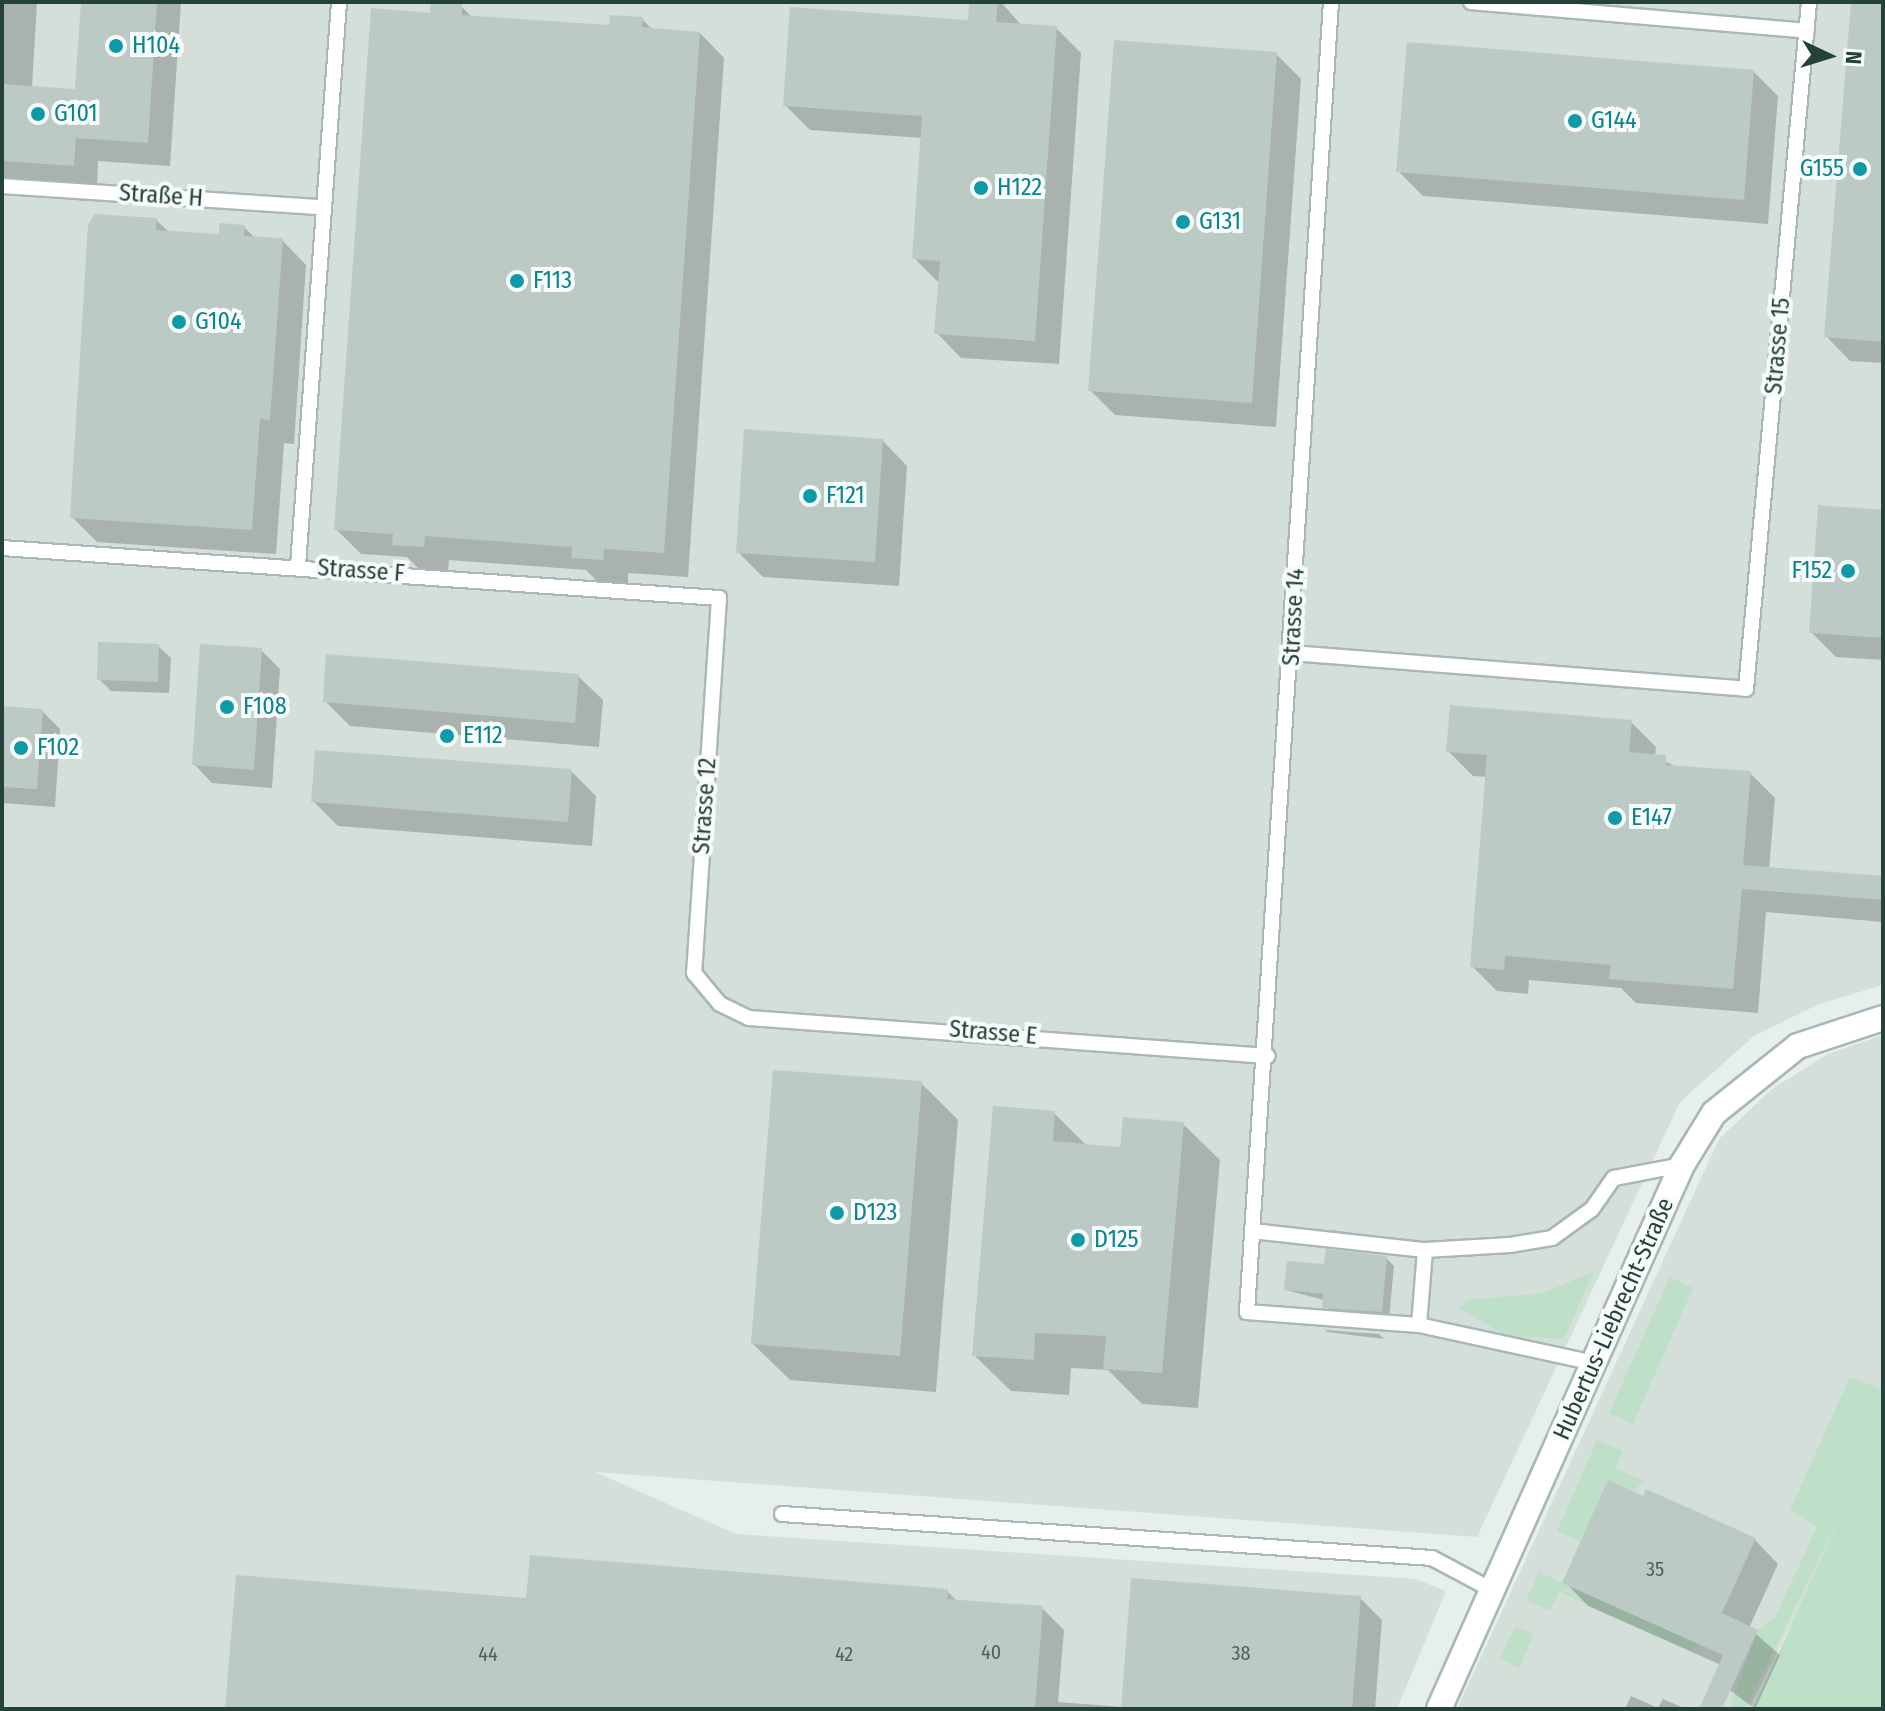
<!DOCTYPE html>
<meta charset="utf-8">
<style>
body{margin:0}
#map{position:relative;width:1885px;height:1711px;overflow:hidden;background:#e6efeb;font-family:"Fira Sans Condensed",sans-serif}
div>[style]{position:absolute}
.built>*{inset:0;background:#d4dfda}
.green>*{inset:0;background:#bfe0c8}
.shadow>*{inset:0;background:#0003}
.building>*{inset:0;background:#bbcac4}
.roads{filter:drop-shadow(2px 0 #a8b8b2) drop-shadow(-2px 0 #a8b8b2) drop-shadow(0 2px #a8b8b2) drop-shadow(0 -2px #a8b8b2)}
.service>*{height:14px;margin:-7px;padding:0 7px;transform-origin:7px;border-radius:7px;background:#fff}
.minor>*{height:24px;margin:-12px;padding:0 12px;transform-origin:12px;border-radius:12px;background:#fff}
.dots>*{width:22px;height:22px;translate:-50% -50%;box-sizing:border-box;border:4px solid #f7fbf9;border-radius:50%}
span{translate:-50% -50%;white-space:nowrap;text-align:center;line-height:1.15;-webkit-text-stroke:8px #f7fbf9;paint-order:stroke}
.number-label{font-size:20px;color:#4a645c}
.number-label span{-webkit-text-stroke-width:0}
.culture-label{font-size:24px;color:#0d838f}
.left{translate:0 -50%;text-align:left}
.right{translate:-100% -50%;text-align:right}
.street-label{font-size:24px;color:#24423a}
.frame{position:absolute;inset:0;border:4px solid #24423a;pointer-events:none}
.north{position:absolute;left:1789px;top:16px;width:80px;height:80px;-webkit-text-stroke:6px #f7fbf9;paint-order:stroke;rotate:94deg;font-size:22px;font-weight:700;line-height:32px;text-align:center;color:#24423a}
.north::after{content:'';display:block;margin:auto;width:28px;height:36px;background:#24423a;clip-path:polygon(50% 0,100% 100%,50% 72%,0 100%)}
</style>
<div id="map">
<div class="built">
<div style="clip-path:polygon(2px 2px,1883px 2px,1883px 985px,1819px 1004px,1754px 1036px,1680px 1102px,1477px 1537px,595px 1472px,736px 1534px,1416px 1579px,1446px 1591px,1397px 1709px,2px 1709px)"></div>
<div style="clip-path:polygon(1883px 1035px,1883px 1439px,1749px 1709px,1457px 1709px,1719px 1139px,1773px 1088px,1828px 1054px)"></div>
</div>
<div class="green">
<div style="clip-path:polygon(1594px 1272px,1564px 1339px,1507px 1336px,1459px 1308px,1467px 1300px,1542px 1293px)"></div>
<div style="clip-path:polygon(1670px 1277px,1693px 1288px,1633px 1424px,1609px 1413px)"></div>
<div style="clip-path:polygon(1850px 1377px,1883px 1390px,1883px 1709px,1753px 1709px,1846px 1504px,1745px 1709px,1729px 1709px,1758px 1630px,1775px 1617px,1817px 1527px,1790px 1510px)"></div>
<div style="clip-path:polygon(1597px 1440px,1623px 1451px,1615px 1468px,1644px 1481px,1581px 1541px,1557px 1531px)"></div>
<div style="clip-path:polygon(1539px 1572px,1697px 1643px,1692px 1651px,1559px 1592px,1550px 1611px,1526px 1600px)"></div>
<div style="clip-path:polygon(1515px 1626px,1534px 1634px,1519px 1668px,1500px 1659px)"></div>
</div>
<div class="shadow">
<div style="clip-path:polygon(2px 2px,37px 2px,32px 88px,77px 91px,83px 2px,181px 2px,170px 166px,98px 161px,97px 188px,2px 182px)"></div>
<div style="clip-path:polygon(971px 2px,1001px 2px,1022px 26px,1056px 28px,1081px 53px,1059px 364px,961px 358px,937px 333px,939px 283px,914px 258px,922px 138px,810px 130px,785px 105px,969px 22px)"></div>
<div style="clip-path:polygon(1853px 2px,1883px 2px,1883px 363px,1850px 361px,1826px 336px)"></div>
<div style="clip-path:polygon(461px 6px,473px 18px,611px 27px,642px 19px,653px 30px,700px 33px,724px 58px,688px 577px,628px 573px,628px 584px,598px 582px,586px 570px,449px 560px,448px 571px,419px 569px,407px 557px,361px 554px,336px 529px,432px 15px)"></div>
<div style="clip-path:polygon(1276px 54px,1301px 79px,1276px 427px,1115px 415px,1091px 391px)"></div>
<div style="clip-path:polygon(1754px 72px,1778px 96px,1768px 224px,1423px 196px,1398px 171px)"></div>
<div style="clip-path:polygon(156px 220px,169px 232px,221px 236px,244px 227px,256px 239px,282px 240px,306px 265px,294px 444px,284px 443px,276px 554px,97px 542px,72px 517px)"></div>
<div style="clip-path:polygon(883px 441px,907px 466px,899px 586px,763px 577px,738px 552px)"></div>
<div style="clip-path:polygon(1883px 512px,1883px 660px,1836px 657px,1811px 632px)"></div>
<div style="clip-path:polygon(158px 646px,171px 658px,169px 693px,111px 691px,99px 679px)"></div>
<div style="clip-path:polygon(261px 650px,280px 669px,272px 788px,212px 783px,194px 764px)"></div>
<div style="clip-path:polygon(578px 676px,603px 700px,599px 747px,350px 726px,325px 701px)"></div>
<div style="clip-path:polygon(2px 708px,42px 711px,60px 729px,55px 807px,2px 803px)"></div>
<div style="clip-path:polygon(1631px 722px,1656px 747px,1655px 756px,1676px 767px,1750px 773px,1775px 798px,1769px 869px,1883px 878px,1883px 922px,1766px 912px,1758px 1013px,1636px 1003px,1621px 988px,1529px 980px,1528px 994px,1497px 991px,1472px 966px,1488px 777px,1473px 776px,1448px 751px)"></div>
<div style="clip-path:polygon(571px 771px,596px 796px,592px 846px,338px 826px,313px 801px)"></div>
<div style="clip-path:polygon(921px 1083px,958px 1120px,936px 1392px,790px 1380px,753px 1344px)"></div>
<div style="clip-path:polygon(1054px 1113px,1087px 1146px,1122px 1149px,1183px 1124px,1220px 1160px,1198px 1408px,1142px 1404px,1108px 1370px,1071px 1368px,1069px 1395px,1011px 1391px,974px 1355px)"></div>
<div style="clip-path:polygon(1331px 1230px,1388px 1238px,1390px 1240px,1335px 1234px)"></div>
<div style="clip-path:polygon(1386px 1258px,1394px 1266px,1389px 1319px,1332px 1315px,1324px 1300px,1286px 1290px,1326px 1266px)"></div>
<div style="clip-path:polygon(1325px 1330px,1379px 1334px,1384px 1339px,1327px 1332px)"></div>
<div style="clip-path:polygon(1755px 1540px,1778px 1564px,1749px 1628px,1780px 1655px,1755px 1709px,1715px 1679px,1721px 1665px,1588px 1606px,1565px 1582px)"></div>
<div style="clip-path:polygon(947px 1591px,958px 1602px,1042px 1608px,1064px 1630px,1058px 1702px,1123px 1707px,1360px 1598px,1382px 1620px,1375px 1709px,227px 1709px,528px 1600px)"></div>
<div style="clip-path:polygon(1631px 1696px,1658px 1708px,1663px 1699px,1686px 1709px,1625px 1709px)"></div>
</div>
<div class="building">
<div style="clip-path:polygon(81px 2px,157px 2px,148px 143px,76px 138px,74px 166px,2px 161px,2px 84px,75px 89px)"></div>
<div style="clip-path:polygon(431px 2px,462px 4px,462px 15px,609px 25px,610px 15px,643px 17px,642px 27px,700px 32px,664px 553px,604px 549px,603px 560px,571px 558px,572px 547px,425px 536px,424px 547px,392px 545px,393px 534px,334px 530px,371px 8px,430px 13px)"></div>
<div style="clip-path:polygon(969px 2px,998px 2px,996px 22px,1057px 26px,1035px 341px,934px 334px,940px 261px,912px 259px,922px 116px,783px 106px,790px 7px,968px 20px)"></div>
<div style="clip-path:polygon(1851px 2px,1883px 2px,1883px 342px,1824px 337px)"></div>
<div style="clip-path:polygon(1114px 40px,1277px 52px,1252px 403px,1088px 391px)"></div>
<div style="clip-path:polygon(1407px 42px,1754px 70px,1744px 200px,1396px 172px)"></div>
<div style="clip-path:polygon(95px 214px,157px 218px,156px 230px,219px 234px,219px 223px,245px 225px,244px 236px,283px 238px,270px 420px,260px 419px,252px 530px,70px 518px,88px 225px)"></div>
<div style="clip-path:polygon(744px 429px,883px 439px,875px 562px,736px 553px)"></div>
<div style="clip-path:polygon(1818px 505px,1883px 510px,1883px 638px,1809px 633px)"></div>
<div style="clip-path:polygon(98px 642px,159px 644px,158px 682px,97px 680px)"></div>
<div style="clip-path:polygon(200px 644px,262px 648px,254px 770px,192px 765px)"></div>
<div style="clip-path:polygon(326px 654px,579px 674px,575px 723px,323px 702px)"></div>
<div style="clip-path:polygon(1450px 705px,1632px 720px,1629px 752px,1666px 755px,1666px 765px,1751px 771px,1743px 865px,1883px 876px,1883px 900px,1742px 889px,1733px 989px,1609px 979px,1611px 965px,1505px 956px,1504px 970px,1470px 967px,1487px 755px,1446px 752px)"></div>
<div style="clip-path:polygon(2px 706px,43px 709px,37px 789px,2px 787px)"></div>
<div style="clip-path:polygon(315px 750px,572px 769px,568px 822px,311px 802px)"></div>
<div style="clip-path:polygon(773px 1070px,922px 1081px,900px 1356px,751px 1344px)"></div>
<div style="clip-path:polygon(993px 1106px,1055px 1111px,1053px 1141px,1120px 1147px,1123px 1117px,1184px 1122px,1162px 1373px,1103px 1369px,1106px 1336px,1035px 1333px,1034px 1360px,972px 1356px)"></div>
<div style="clip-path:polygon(1326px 1249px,1387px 1256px,1382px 1312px,1322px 1308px,1323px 1294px,1284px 1290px,1287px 1261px,1324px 1264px)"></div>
<div style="clip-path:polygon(1608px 1480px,1643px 1496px,1646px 1489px,1756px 1538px,1722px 1613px,1758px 1630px,1722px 1709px,1699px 1709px,1723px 1655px,1562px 1583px)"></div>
<div style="clip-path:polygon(530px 1555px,948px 1589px,947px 1599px,1043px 1606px,1035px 1709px,225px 1709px,236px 1575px,526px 1598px)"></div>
<div style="clip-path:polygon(1131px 1578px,1361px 1596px,1352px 1709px,1121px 1709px)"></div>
</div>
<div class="roads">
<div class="service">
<div style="left:1331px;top:2px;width:1313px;rotate:93.67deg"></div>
<div style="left:1247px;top:1312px;width:172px;rotate:4.3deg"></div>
<div style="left:1419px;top:1325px;width:180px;rotate:12.2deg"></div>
<div style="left:1471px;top:2px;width:337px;rotate:4.9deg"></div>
<div style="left:2px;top:186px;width:320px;rotate:3.8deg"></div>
<div style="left:2px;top:548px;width:719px;rotate:3.99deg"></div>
<div style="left:719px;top:598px;width:376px;rotate:93.8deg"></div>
<div style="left:694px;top:973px;width:40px;rotate:50deg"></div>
<div style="left:720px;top:1004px;width:32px;rotate:26deg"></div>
<div style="left:749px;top:1018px;width:520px;rotate:4.19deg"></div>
<div style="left:298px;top:566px;width:565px;rotate:-85.84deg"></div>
<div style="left:1292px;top:653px;width:455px;rotate:4.5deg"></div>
<div style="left:1746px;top:689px;width:690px;rotate:-84.76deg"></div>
<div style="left:1252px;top:1231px;width:174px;rotate:6.3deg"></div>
<div style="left:1425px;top:1250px;width:85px;rotate:-3.4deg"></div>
<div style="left:1510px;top:1245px;width:43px;rotate:-9.5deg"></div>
<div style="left:1552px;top:1238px;width:49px;rotate:-35.9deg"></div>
<div style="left:1592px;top:1209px;width:38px;rotate:-55deg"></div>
<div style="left:1614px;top:1178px;width:69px;rotate:-10.8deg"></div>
<div style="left:1419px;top:1325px;width:75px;rotate:-85.4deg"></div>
<div style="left:782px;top:1514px;width:651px;rotate:3.87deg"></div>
<div style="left:1432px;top:1558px;width:68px;rotate:28.1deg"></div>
</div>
<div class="minor">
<div style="left:1439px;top:1709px;width:596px;rotate:-65.93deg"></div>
<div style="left:1682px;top:1165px;width:61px;rotate:-58.4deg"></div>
<div style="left:1714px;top:1113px;width:107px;rotate:-38.6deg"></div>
<div style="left:1798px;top:1046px;width:89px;rotate:-18.2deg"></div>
</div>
</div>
<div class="dots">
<div style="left:116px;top:46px;background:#0f9aa8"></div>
<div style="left:38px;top:114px;background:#0f9aa8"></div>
<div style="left:1575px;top:121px;background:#0f9aa8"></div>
<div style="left:1860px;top:169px;background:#0f9aa8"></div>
<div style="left:981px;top:188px;background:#0f9aa8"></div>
<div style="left:1183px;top:222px;background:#0f9aa8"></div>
<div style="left:517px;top:281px;background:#0f9aa8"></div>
<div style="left:179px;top:322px;background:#0f9aa8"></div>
<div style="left:810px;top:496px;background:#0f9aa8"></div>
<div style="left:1848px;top:571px;background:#0f9aa8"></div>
<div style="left:227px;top:707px;background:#0f9aa8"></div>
<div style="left:447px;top:736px;background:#0f9aa8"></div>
<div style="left:21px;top:748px;background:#0f9aa8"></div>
<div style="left:1615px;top:818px;background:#0f9aa8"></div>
<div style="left:837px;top:1213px;background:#0f9aa8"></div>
<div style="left:1078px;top:1240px;background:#0f9aa8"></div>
</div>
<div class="number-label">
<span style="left:1655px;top:1569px">35</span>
<span style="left:991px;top:1652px">40</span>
<span style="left:1241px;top:1653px">38</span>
<span style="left:488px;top:1654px">44</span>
<span style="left:844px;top:1654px">42</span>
</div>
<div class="culture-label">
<span class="left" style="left:132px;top:46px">H104</span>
<span class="left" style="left:54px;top:114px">G101</span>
<span class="left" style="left:1591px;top:121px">G144</span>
<span class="right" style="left:1844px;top:169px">G155</span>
<span class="left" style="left:997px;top:188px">H122</span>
<span class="left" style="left:1199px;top:222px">G131</span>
<span class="left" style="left:533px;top:281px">F113</span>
<span class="left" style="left:195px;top:322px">G104</span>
<span class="left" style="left:826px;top:496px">F121</span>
<span class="right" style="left:1832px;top:571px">F152</span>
<span class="left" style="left:243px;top:707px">F108</span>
<span class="left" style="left:463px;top:736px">E112</span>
<span class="left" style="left:37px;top:748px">F102</span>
<span class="left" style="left:1631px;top:818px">E147</span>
<span class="left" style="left:853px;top:1213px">D123</span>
<span class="left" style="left:1094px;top:1240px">D125</span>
</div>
<div class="street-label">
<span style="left:161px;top:196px;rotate:4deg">Straße H</span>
<span style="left:1778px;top:346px;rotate:-85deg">Strasse 15</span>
<span style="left:361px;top:571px;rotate:4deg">Strasse F</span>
<span style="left:1294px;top:617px;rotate:-87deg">Strasse 14</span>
<span style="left:705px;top:806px;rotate:-86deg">Strasse 12</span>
<span style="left:993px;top:1033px;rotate:5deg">Strasse E</span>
<span style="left:1614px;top:1319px;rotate:-66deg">Hubertus-Liebrecht-Straße</span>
</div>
<div class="frame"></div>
<div class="north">N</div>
</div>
